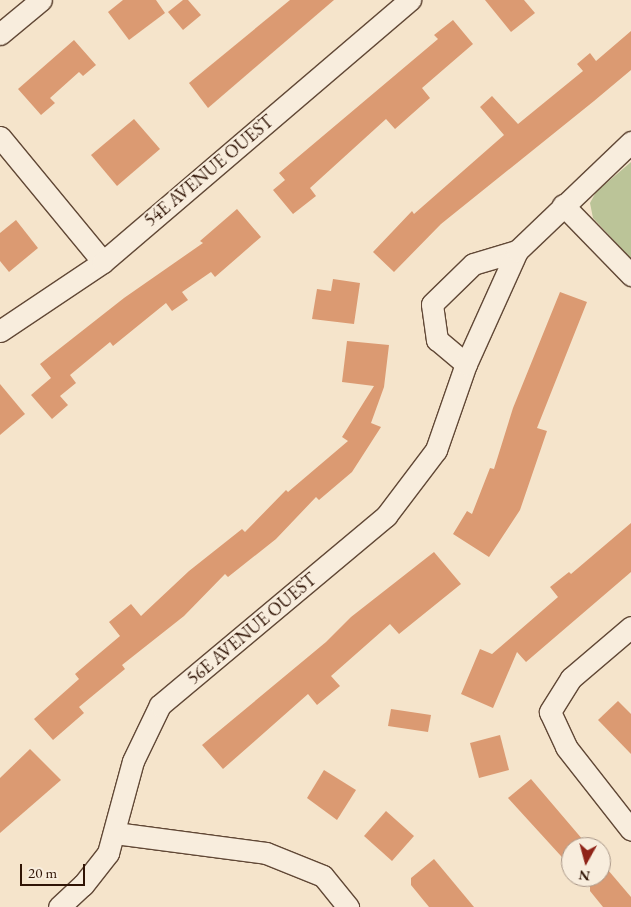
<!DOCTYPE html>
<style>
body{margin:0}
#map{position:relative;width:631px;height:907px;overflow:hidden;background:#f5e4cb;font-family:"EB Garamond",serif}
div>[style]{position:absolute}
.green>*{inset:0;background:#bbc498}
.building>*{inset:0;background:#db9a72}
.roads{filter:drop-shadow(1px 0 #614836) drop-shadow(-1px 0 #614836) drop-shadow(0 1px #614836) drop-shadow(0 -1px #614836)}
.street>*{height:21px;margin:-10.5px;padding:0 10.5px;transform-origin:10.5px;border-radius:10.5px;background:#f8eddd}
span{translate:-50% -50%;white-space:nowrap;text-align:center;line-height:1.15;-webkit-text-stroke:4px #f8eddd;paint-order:stroke}
.street-label{font-size:18px;color:#301405}
.north{position:absolute;left:561px;top:837px;width:50px;height:50px;box-sizing:border-box;background:#f8eddd;border:1px solid #a89687;border-radius:50%;rotate:187deg;font-size:14px;font-weight:700;line-height:20px;text-align:center;color:#301405}
.north::after{content:'';display:block;margin:auto;width:18px;height:22px;background:#8f2418;clip-path:polygon(50% 0,100% 100%,50% 72%,0 100%)}
.scale{position:absolute;left:20px;top:864px;width:65px;height:22px;box-sizing:border-box;border:2px solid #301405;border-top:0;padding-left:6px;font-size:15px;line-height:18px;white-space:nowrap;color:#301405;-webkit-text-stroke:4px #f8eddd;paint-order:stroke}
</style>
<div id="map">
<div class="green">
<div style="clip-path:polygon(631px 162px,631px 259px,593px 218px,590px 203px,596px 192px)"></div>
</div>
<div class="building">
<div style="clip-path:polygon(123px 0,156px 0,165px 13px,129px 40px,108px 12px)"></div>
<div style="clip-path:polygon(183px 0,188px 0,201px 15px,183px 30px,168px 12px)"></div>
<div style="clip-path:polygon(290px 0,334px 0,208px 108px,189px 83px)"></div>
<div style="clip-path:polygon(485px 0,524px 0,535px 13px,511px 32px)"></div>
<div style="clip-path:polygon(453px 20px,473px 44px,422px 88px,430px 98px,395px 129px,386px 119px,310px 188px,316px 196px,293px 214px,273px 190px,285px 180px,279px 173px,438px 39px,434px 35px)"></div>
<div style="clip-path:polygon(631px 31px,631px 70px,594px 101px,441px 224px,394px 272px,373px 252px,412px 211px,414px 214px,504px 135px,480px 107px,492px 96px,518px 124px,583px 71px,577px 64px,590px 53px,596px 61px)"></div>
<div style="clip-path:polygon(74px 40px,96px 65px,83px 76px,79px 72px,50px 98px,55px 103px,41px 115px,18px 89px)"></div>
<div style="clip-path:polygon(134px 119px,160px 149px,117px 186px,91px 155px)"></div>
<div style="clip-path:polygon(237px 209px,261px 237px,215px 277px,211px 272px,182px 292px,188px 300px,172px 311px,166px 303px,113px 346px,110px 342px,70px 375px,76px 383px,60px 396px,68px 405px,52px 419px,31px 395px,51px 378px,40px 364px,124px 298px,203px 243px,200px 241px)"></div>
<div style="clip-path:polygon(16px 220px,38px 248px,9px 272px,0 261px,0 233px)"></div>
<div style="clip-path:polygon(333px 279px,360px 283px,354px 324px,312px 319px,317px 289px,331px 291px)"></div>
<div style="clip-path:polygon(560px 292px,587px 302px,537px 428px,547px 431px,520px 510px,489px 557px,453px 534px,467px 511px,472px 514px,490px 468px,494px 469px,513px 408px)"></div>
<div style="clip-path:polygon(347px 341px,389px 345px,384px 387px,371px 423px,381px 427px,352px 472px,319px 500px,316px 497px,276px 539px,228px 577px,225px 574px,184px 616px,122px 665px,125px 669px,79px 707px,84px 713px,53px 740px,34px 719px,79px 679px,75px 674px,120px 636px,109px 622px,131px 604px,141px 616px,189px 571px,242px 529px,245px 532px,286px 490px,288px 492px,348px 441px,342px 437px,374px 386px,342px 382px)"></div>
<div style="clip-path:polygon(0 384px,25px 414px,0 435px)"></div>
<div style="clip-path:polygon(631px 523px,631px 572px,526px 662px,517px 652px,493px 708px,461px 694px,480px 649px,492px 654px,558px 597px,550px 587px,569px 572px,571px 574px)"></div>
<div style="clip-path:polygon(434px 552px,461px 584px,399px 634px,390px 624px,331px 676px,340px 686px,317px 705px,308px 694px,223px 769px,202px 745px,326px 642px,351px 617px)"></div>
<div style="clip-path:polygon(618px 701px,631px 714px,631px 754px,598px 720px)"></div>
<div style="clip-path:polygon(391px 709px,431px 715px,428px 732px,388px 726px)"></div>
<div style="clip-path:polygon(500px 735px,509px 770px,479px 778px,470px 743px)"></div>
<div style="clip-path:polygon(30px 749px,61px 780px,0 833px,0 778px)"></div>
<div style="clip-path:polygon(324px 770px,356px 790px,337px 820px,307px 798px)"></div>
<div style="clip-path:polygon(531px 779px,589px 847px,571px 847px,571px 867px,508px 798px)"></div>
<div style="clip-path:polygon(386px 811px,414px 836px,392px 861px,364px 836px)"></div>
<div style="clip-path:polygon(434px 859px,474px 907px,429px 907px,411px 885px,411px 878px)"></div>
<div style="clip-path:polygon(608px 870px,631px 897px,631px 907px,603px 907px,590px 891px,590px 885px)"></div>
</div>
<div class="roads">
<div class="street">
<div style="left:0;top:34px;width:53px;rotate:-39.7deg"></div>
<div style="left:0;top:137px;width:162px;rotate:50.5deg"></div>
<div style="left:563px;top:205px;width:98px;rotate:45.8deg"></div>
<div style="left:0;top:331px;width:124px;rotate:-33.8deg"></div>
<div style="left:103px;top:262px;width:404px;rotate:-40.5deg"></div>
<div style="left:466px;top:364px;width:38px;rotate:-140deg"></div>
<div style="left:437px;top:340px;width:36px;rotate:-98deg"></div>
<div style="left:432px;top:304px;width:57px;rotate:-44.3deg"></div>
<div style="left:473px;top:264px;width:46px;rotate:-16.5deg"></div>
<div style="left:631px;top:627px;width:79px;rotate:139.6deg"></div>
<div style="left:571px;top:678px;width:40px;rotate:122deg"></div>
<div style="left:550px;top:712px;width:38px;rotate:65deg"></div>
<div style="left:566px;top:747px;width:105px;rotate:51.9deg"></div>
<div style="left:115px;top:833px;width:152px;rotate:7.5deg"></div>
<div style="left:266px;top:853px;width:61px;rotate:22deg"></div>
<div style="left:323px;top:876px;width:40px;rotate:51deg"></div>
<div style="left:59px;top:907px;width:33px;rotate:-43deg"></div>
<div style="left:83px;top:885px;width:41px;rotate:-52deg"></div>
<div style="left:108px;top:853px;width:95px;rotate:-74.8deg"></div>
<div style="left:133px;top:761px;width:62px;rotate:-64.3deg"></div>
<div style="left:160px;top:705px;width:295px;rotate:-39.9deg"></div>
<div style="left:386px;top:516px;width:83px;rotate:-52.9deg"></div>
<div style="left:436px;top:450px;width:91px;rotate:-70.8deg"></div>
<div style="left:466px;top:364px;width:124px;rotate:-65.7deg"></div>
<div style="left:517px;top:251px;width:158px;rotate:-43.7deg"></div>
</div>
</div>
<div class="street-label">
<span style="left:209px;top:171px;rotate:-40deg">54E AVENUE OUEST</span>
<span style="left:252px;top:629px;rotate:-40deg">56E AVENUE OUEST</span>
</div>
<div class="north">N</div>
<div class="scale">20 m</div>
</div>
